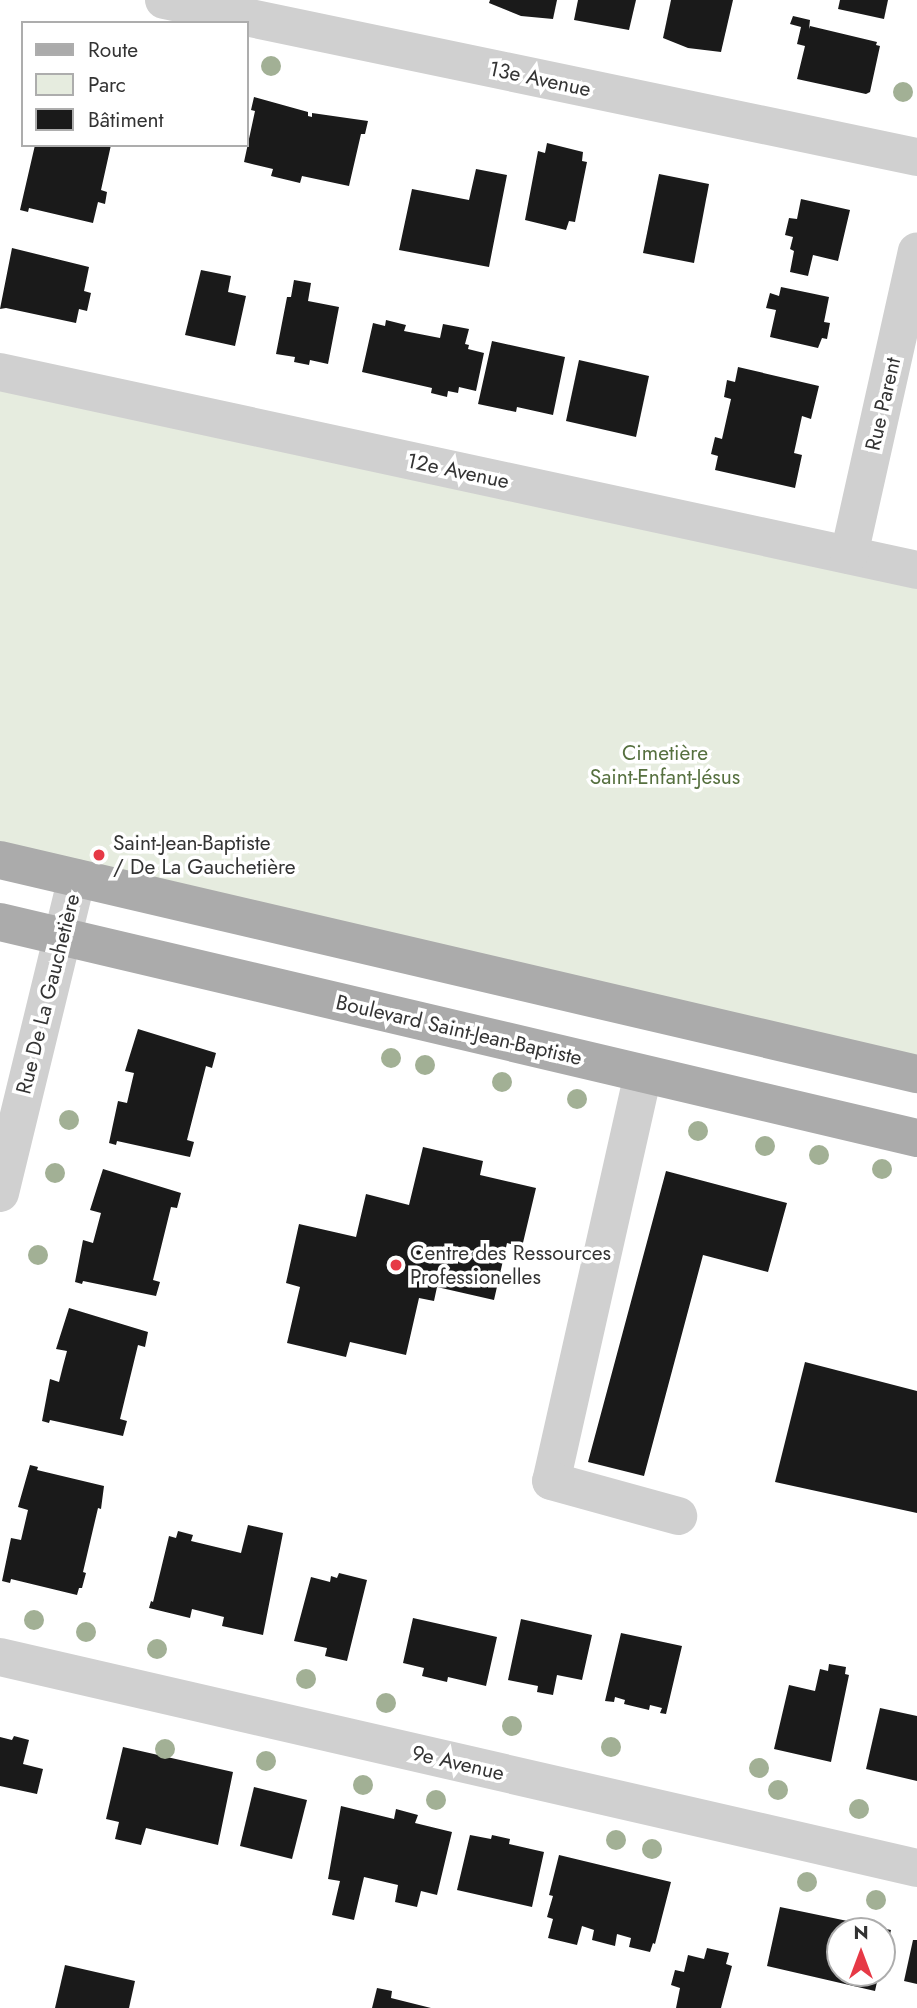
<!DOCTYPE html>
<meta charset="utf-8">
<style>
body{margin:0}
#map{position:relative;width:917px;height:2008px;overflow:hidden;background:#fff;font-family:Jost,sans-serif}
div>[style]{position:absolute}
.green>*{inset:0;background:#e6ecdf}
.building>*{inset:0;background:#1a1a1a}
.minor>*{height:38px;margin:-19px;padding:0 19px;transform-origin:19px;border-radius:19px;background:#d0d0d0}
.major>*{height:38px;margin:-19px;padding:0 19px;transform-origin:19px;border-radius:19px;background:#ababab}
.trees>*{width:20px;height:20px;margin:-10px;border-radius:50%;background:#a2b095}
.dots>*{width:19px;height:19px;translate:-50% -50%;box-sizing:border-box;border:4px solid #fff;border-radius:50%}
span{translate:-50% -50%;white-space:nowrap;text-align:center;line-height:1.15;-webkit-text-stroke:7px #fff;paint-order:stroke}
.street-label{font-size:21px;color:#333}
.park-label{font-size:21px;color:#56703f}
.poi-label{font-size:21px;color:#333}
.left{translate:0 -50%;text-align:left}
.legend{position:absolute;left:21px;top:21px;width:228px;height:126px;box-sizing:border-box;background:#fff;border:2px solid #adadad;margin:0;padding:9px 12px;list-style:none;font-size:21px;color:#333}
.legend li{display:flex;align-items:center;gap:14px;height:35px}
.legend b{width:35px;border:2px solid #adadad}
.north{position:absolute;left:826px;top:1917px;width:70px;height:70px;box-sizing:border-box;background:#fff;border:2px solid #adadad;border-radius:50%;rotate:0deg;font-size:19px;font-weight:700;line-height:28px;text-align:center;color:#333}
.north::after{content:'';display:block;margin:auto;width:24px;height:32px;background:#e63946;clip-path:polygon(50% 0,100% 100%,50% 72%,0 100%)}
</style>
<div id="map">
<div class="green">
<div style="clip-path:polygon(0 372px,917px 570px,917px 1074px,0 860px)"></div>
</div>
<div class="building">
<div style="clip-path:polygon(490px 0,557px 0,553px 19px,521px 16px,489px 3px)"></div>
<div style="clip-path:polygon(578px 0,636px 0,629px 30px,574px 20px)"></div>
<div style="clip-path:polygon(671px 0,733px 0,721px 52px,688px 48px,663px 38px)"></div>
<div style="clip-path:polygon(840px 0,888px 0,884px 19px,838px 9px)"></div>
<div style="clip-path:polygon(793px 16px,810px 20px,809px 29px,810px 26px,877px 42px,876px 45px,880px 46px,870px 92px,866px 94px,797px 79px,805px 46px,797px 44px,801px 27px,790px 24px)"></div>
<div style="clip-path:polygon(254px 97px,308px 112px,308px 116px,312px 117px,312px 113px,368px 121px,365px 134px,361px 134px,349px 186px,302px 176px,300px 183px,271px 176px,273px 169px,244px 162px,255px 111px,251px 110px)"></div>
<div style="clip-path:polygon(547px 143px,583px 152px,582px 161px,587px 162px,575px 222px,569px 221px,566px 230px,525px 220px,538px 151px,545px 153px)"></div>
<div style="clip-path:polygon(35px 145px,111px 145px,101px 190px,107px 192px,105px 204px,98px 202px,93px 223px,29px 208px,28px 212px,20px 210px)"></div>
<div style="clip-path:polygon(476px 169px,507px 175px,489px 267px,399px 250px,412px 189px,469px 200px)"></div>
<div style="clip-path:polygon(659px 174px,709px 184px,694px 263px,643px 253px)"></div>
<div style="clip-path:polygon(801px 199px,850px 210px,838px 261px,813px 255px,808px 276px,790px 272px,794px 251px,790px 249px,793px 237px,785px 235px,789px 218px,797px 219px)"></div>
<div style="clip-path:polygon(12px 248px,89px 267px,84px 291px,91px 293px,87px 311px,79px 309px,76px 323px,6px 308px,0 309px)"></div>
<div style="clip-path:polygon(201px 270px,231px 276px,228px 292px,246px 296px,235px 346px,185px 335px)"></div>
<div style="clip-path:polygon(294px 280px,311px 283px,308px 301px,339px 307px,328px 364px,310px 360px,309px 365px,294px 362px,295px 357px,276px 354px,287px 297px,291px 297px)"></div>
<div style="clip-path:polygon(781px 287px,829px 297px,824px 322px,830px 323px,827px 339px,822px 338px,818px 348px,770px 337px,776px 310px,766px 308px,770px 293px,779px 296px)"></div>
<div style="clip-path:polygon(386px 320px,406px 325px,404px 331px,440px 338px,443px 324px,469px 329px,465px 344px,469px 345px,468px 349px,484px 353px,476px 391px,459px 387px,458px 393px,448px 391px,447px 397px,431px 393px,432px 388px,362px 372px,373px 323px,385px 326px)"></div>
<div style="clip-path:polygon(492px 341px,565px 357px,553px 415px,517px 407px,516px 412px,478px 404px)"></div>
<div style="clip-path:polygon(579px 360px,649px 376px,636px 437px,566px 421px)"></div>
<div style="clip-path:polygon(738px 367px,819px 386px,811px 419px,802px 416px,794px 453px,802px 455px,795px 488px,715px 470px,718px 456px,711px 454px,715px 437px,722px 439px,731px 399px,724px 397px,727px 380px,735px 382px)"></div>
<div style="clip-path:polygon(138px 1029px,216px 1053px,212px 1068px,206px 1066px,187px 1140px,194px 1142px,190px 1157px,117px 1141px,116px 1145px,109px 1143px,118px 1101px,127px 1103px,134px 1073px,125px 1071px)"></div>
<div style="clip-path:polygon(423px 1147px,483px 1161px,480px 1175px,536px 1188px,522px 1247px,507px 1243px,494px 1300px,437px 1287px,434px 1301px,419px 1298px,406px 1355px,350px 1342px,346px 1357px,287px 1343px,300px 1287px,286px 1283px,299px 1224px,356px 1237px,366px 1194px,409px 1205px)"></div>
<div style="clip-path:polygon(103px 1169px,181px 1193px,177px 1208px,171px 1207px,153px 1280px,160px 1282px,156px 1296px,83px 1281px,82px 1284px,75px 1282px,83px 1240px,93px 1243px,101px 1213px,90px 1210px)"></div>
<div style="clip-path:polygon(666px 1171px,787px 1203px,768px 1272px,703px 1255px,644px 1476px,588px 1462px)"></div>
<div style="clip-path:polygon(69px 1308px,148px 1332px,145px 1347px,138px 1345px,120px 1419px,127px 1421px,123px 1436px,50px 1420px,49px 1423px,42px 1421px,50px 1379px,59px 1382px,63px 1366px,67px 1351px,56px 1349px)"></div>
<div style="clip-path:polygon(805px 1362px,917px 1391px,917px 1513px,775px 1482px)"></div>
<div style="clip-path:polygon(30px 1465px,38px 1467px,37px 1470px,104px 1486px,101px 1509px,98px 1508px,83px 1572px,86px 1573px,82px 1588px,79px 1588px,77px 1595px,11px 1579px,10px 1583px,2px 1581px,11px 1538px,21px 1540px,28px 1510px,18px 1507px)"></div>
<div style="clip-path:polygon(248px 1525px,283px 1533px,263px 1635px,222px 1626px,224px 1617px,192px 1609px,190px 1618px,149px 1608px,151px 1601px,153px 1602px,169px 1536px,176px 1538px,178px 1531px,193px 1535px,191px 1541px,241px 1553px)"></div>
<div style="clip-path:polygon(339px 1573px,367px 1580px,347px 1661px,325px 1656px,327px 1648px,294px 1641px,311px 1577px,330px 1582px,331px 1576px,337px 1578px)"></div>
<div style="clip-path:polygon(413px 1618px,497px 1637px,486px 1686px,448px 1677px,447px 1682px,422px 1676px,424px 1668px,403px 1663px)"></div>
<div style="clip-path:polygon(521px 1619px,592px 1635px,582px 1680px,557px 1675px,553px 1695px,537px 1692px,538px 1686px,508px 1680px)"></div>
<div style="clip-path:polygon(621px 1633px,682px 1646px,666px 1714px,660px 1713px,662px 1708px,650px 1705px,649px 1710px,624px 1704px,625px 1700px,615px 1697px,614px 1702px,605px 1701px)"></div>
<div style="clip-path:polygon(829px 1664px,846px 1667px,845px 1674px,849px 1675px,831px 1762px,774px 1749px,789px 1685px,815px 1691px,820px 1669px,828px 1671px)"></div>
<div style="clip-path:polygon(880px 1708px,917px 1716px,917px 1781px,866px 1769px)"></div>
<div style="clip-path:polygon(14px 1736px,29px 1740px,23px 1764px,43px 1769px,37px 1794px,0 1786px,0 1737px,12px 1740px)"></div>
<div style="clip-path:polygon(123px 1747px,233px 1772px,218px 1845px,146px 1828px,141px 1845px,115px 1839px,119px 1822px,106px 1819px)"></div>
<div style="clip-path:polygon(254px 1787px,307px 1800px,292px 1859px,240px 1846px)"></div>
<div style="clip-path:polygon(341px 1806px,394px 1819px,396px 1809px,418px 1815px,415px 1823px,452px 1832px,437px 1895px,421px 1891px,417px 1907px,395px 1902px,398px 1885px,364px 1877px,354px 1920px,332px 1915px,340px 1881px,328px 1879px)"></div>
<div style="clip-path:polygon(470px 1835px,491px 1839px,492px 1835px,510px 1839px,509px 1844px,544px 1852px,532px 1907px,457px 1890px)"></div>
<div style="clip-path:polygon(559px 1855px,671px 1882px,655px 1944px,653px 1943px,650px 1952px,629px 1947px,631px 1938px,617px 1934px,615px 1946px,592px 1940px,594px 1930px,582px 1926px,577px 1945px,548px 1938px,553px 1919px,547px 1917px,553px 1896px,549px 1895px)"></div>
<div style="clip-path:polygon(780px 1907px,891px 1930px,883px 1965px,882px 1931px,840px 1931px,840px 1973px,879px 1973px,875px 1991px,767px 1966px)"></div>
<div style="clip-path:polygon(913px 1940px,917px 1940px,917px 1984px,904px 1981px)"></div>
<div style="clip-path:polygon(707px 1948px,729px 1953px,726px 1964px,732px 1966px,721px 2008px,676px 2008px,680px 1988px,671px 1985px,675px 1970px,684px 1972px,688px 1955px,704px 1959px)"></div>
<div style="clip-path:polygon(65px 1965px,135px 1981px,129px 2008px,55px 2008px)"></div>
<div style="clip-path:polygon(377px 1988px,392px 1991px,391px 1998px,431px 2008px,372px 2008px)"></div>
</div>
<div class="minor">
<div style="left:164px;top:0;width:769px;rotate:11.78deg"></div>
<div style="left:0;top:372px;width:938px;rotate:12.18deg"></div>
<div style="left:849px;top:555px;width:311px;rotate:-77.4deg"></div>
<div style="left:643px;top:1074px;width:417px;rotate:102.7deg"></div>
<div style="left:551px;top:1481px;width:132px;rotate:15.4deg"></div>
<div style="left:0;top:1193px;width:324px;rotate:-76.3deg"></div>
<div style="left:0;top:1657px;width:941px;rotate:12.96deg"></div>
</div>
<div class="major">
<div style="left:0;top:860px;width:942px;rotate:13.14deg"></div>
<div style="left:0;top:922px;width:942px;rotate:13.25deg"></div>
</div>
<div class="trees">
<div style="left:271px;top:66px"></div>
<div style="left:903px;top:92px"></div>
<div style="left:391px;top:1058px"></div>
<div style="left:425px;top:1065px"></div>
<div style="left:502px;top:1082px"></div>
<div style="left:577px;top:1099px"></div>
<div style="left:69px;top:1120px"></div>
<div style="left:698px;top:1131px"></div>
<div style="left:765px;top:1146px"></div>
<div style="left:819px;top:1155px"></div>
<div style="left:882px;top:1169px"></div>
<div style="left:55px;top:1173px"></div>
<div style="left:38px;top:1255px"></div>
<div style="left:34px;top:1620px"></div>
<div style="left:86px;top:1632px"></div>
<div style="left:157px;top:1649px"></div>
<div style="left:306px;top:1679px"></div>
<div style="left:386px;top:1703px"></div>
<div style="left:512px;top:1726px"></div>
<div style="left:611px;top:1747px"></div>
<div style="left:165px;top:1749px"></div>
<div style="left:266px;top:1761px"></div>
<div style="left:759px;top:1768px"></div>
<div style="left:363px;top:1785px"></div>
<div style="left:778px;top:1790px"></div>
<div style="left:436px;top:1800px"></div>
<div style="left:859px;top:1809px"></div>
<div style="left:616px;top:1840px"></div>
<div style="left:652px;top:1849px"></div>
<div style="left:807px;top:1882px"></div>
<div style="left:876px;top:1900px"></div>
</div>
<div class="dots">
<div style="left:99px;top:855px;background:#e63946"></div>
<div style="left:396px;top:1265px;background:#e63946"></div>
</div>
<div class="street-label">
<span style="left:540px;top:79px;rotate:12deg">13e Avenue</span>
<span style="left:883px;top:404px;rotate:-77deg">Rue Parent</span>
<span style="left:458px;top:471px;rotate:12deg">12e Avenue</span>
<span style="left:48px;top:994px;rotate:-76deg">Rue De La Gauchetière</span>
<span style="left:459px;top:1030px;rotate:13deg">Boulevard Saint-Jean-Baptiste</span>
<span style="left:458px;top:1763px;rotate:13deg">9e Avenue</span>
</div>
<div class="park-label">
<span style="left:665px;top:765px">Cimetière<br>Saint-Enfant-Jésus</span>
</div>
<div class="poi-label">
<span class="left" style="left:113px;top:855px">Saint-Jean-Baptiste<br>/ De La Gauchetière</span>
<span class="left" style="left:410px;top:1265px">Centre des Ressources<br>Professionelles</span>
</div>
<ul class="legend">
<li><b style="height:9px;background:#ababab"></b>Route</li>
<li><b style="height:19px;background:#e6ecdf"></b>Parc</li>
<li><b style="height:19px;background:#1a1a1a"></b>Bâtiment</li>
</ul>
<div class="north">N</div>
</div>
